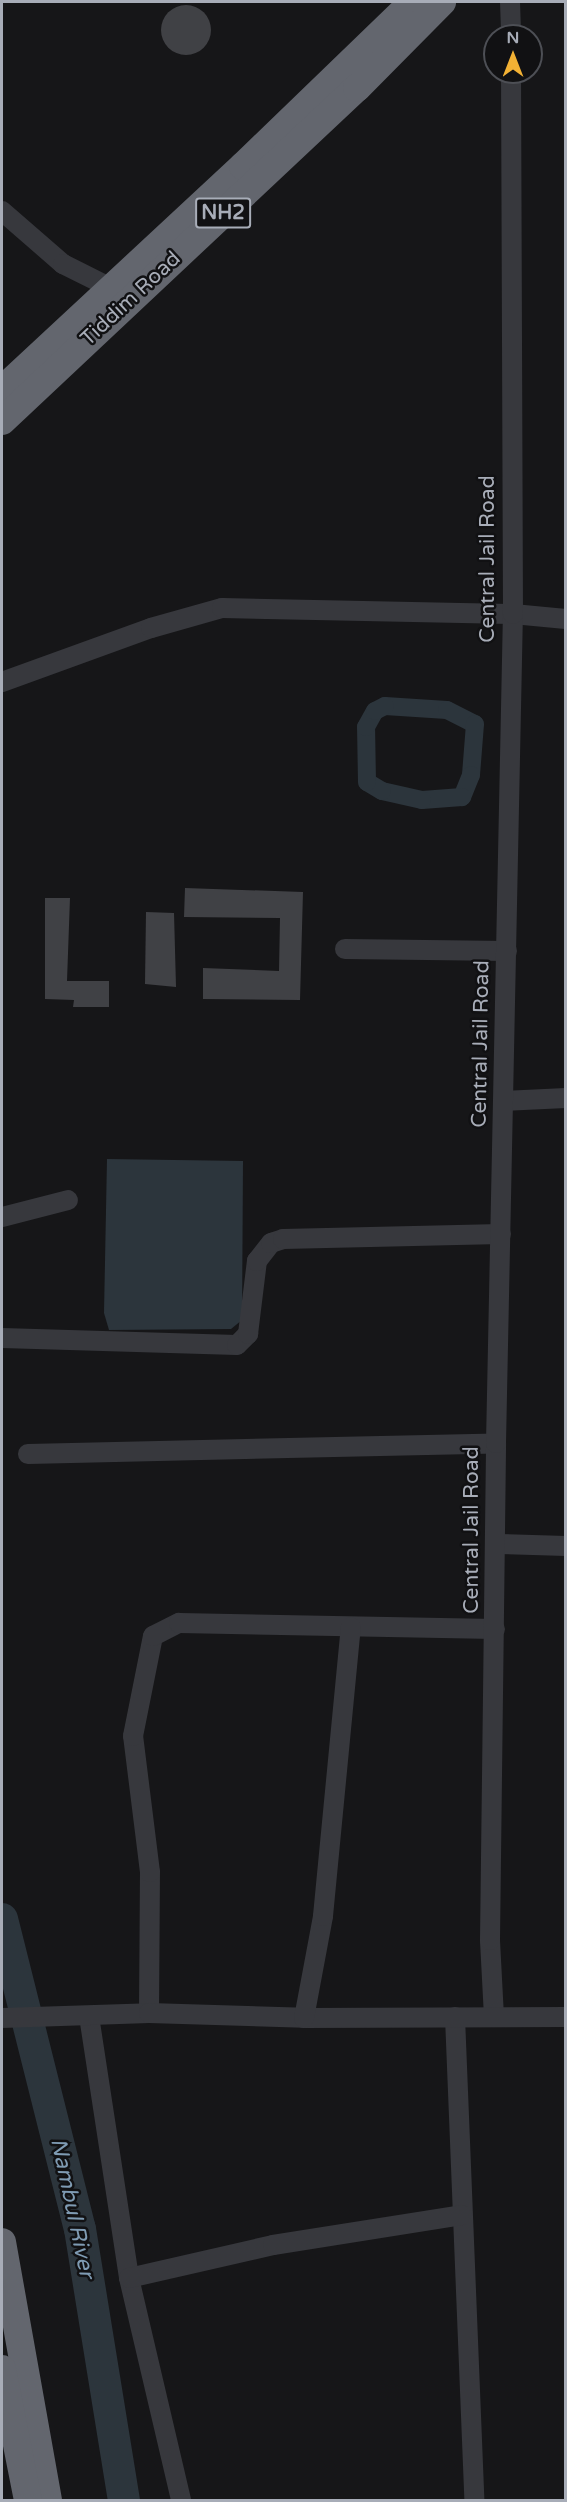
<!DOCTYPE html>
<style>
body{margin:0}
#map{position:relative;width:567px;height:2502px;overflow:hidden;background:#161618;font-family:"Varela Round",sans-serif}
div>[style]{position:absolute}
.water>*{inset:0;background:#2c353c}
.canal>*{height:18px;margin:-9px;padding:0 9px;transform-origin:9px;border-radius:9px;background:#2c353c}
.river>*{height:32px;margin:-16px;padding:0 16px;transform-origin:16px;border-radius:16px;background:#2c353c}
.building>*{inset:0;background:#404145}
.round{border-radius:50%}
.minor>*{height:20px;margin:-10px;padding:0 10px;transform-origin:10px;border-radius:10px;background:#37383d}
.highway>*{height:28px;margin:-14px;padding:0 14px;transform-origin:14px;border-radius:14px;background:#63666e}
span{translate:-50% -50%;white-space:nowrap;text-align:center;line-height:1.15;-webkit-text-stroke:5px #111113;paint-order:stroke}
.shield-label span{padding:2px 4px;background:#111113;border:2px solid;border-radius:4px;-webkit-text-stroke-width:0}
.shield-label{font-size:20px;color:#a8adb8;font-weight:700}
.street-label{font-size:21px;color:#a8adb8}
.water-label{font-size:22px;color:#7f9bb3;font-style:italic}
.frame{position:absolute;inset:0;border:3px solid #a8adb8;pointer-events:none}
.north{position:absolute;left:483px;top:24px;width:60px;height:60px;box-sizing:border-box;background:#111113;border:2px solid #4d4f55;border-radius:50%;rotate:0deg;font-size:16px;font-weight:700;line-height:24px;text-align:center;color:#a8adb8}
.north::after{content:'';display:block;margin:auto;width:21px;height:27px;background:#f2b134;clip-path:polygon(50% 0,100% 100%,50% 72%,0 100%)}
</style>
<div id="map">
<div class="water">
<div style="clip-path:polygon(107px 1159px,243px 1161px,242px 1320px,231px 1329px,109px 1330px,104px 1313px)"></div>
</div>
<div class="canal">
<div style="left:385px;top:706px;width:62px;rotate:3.7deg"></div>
<div style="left:447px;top:710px;width:31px;rotate:27deg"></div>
<div style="left:475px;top:724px;width:51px;rotate:94.5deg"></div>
<div style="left:471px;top:775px;width:24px;rotate:112deg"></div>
<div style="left:462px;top:797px;width:40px;rotate:175.7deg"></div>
<div style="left:422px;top:800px;width:41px;rotate:-167.3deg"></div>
<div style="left:382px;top:791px;width:17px;rotate:-149deg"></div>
<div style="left:367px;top:782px;width:55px;rotate:-91deg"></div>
<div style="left:366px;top:727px;width:18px;rotate:-61deg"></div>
<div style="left:375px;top:711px;width:11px;rotate:-27deg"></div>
</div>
<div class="river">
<div style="left:2px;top:1919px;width:320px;rotate:75.9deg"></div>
<div style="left:80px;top:2229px;width:275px;rotate:80.8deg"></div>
</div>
<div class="building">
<div class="round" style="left:161px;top:5px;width:50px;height:50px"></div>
<div style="clip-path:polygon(185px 888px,303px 892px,300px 1000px,203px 999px,203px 968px,279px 971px,280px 918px,184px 917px)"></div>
<div style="clip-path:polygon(45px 898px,70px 898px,67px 981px,109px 981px,109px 1007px,73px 1007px,74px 1000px,45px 999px)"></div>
<div style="clip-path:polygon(146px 912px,174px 913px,176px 987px,145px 984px)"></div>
</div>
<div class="minor">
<div style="left:510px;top:2px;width:34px;rotate:88deg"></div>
<div style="left:2px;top:211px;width:81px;rotate:41deg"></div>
<div style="left:63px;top:264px;width:54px;rotate:26.6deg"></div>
<div style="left:111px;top:288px;width:13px;rotate:45deg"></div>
<div style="left:2px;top:682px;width:158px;rotate:-19.9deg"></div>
<div style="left:151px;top:628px;width:74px;rotate:-15.7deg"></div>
<div style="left:222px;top:608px;width:291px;rotate:1.2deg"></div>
<div style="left:513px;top:614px;width:53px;rotate:5.4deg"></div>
<div style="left:345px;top:949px;width:162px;rotate:0.7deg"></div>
<div style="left:504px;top:1101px;width:62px;rotate:-2.8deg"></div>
<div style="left:2px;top:1217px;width:68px;rotate:-14.4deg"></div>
<div style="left:2px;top:1338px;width:235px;rotate:1.7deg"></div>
<div style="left:237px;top:1345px;width:16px;rotate:-45deg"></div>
<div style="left:248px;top:1334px;width:74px;rotate:-83deg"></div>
<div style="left:257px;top:1261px;width:23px;rotate:-52deg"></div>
<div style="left:271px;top:1243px;width:13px;rotate:-18deg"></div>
<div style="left:283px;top:1239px;width:218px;rotate:-1.3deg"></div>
<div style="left:28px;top:1454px;width:468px;rotate:-1.3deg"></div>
<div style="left:498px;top:1544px;width:68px;rotate:1.7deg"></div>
<div style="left:149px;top:2013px;width:141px;rotate:-89.6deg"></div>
<div style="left:150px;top:1872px;width:137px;rotate:-97.1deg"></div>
<div style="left:133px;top:1736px;width:102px;rotate:-78.7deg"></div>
<div style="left:153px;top:1636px;width:29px;rotate:-27deg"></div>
<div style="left:179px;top:1623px;width:316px;rotate:1.1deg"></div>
<div style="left:89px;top:2016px;width:265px;rotate:81.3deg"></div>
<div style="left:129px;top:2278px;width:228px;rotate:76.8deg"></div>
<div style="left:455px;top:2017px;width:483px;rotate:87.7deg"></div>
<div style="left:494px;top:2017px;width:77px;rotate:-93deg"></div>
<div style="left:490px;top:1940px;width:497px;rotate:-89.3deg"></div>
<div style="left:496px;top:1443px;width:829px;rotate:-88.83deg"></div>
<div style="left:513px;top:614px;width:542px;rotate:-90.21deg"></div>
<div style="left:2px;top:2018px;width:147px;rotate:-1.9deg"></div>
<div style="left:149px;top:2013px;width:155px;rotate:1.8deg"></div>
<div style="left:304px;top:2018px;width:262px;rotate:-0.2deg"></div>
<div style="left:304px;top:2018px;width:104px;rotate:-79.4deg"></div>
<div style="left:323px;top:1916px;width:290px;rotate:-84.5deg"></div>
<div style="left:129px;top:2278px;width:148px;rotate:-12.9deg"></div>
<div style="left:273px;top:2245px;width:191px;rotate:-9deg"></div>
</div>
<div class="highway">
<div style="left:2px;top:390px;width:329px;rotate:-42.9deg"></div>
<div style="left:243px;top:166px;width:236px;rotate:-44deg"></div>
<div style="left:2px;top:421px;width:487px;rotate:-43.2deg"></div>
<div style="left:357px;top:88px;width:121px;rotate:-45.3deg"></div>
<div style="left:2px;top:2242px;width:262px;rotate:79.9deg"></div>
<div style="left:2px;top:2369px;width:134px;rotate:78.8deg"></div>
</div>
<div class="shield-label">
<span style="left:223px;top:213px">NH2</span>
</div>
<div class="street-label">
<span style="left:131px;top:299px;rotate:-43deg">Tiddim Road</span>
<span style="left:488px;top:559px;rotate:-90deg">Central Jail Road</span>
<span style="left:481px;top:1044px;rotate:-89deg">Central Jail Road</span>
<span style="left:472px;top:1530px;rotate:-90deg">Central Jail Road</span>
</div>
<div class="water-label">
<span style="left:72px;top:2208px;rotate:78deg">Nambul River</span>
</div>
<div class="frame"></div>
<div class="north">N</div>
</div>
